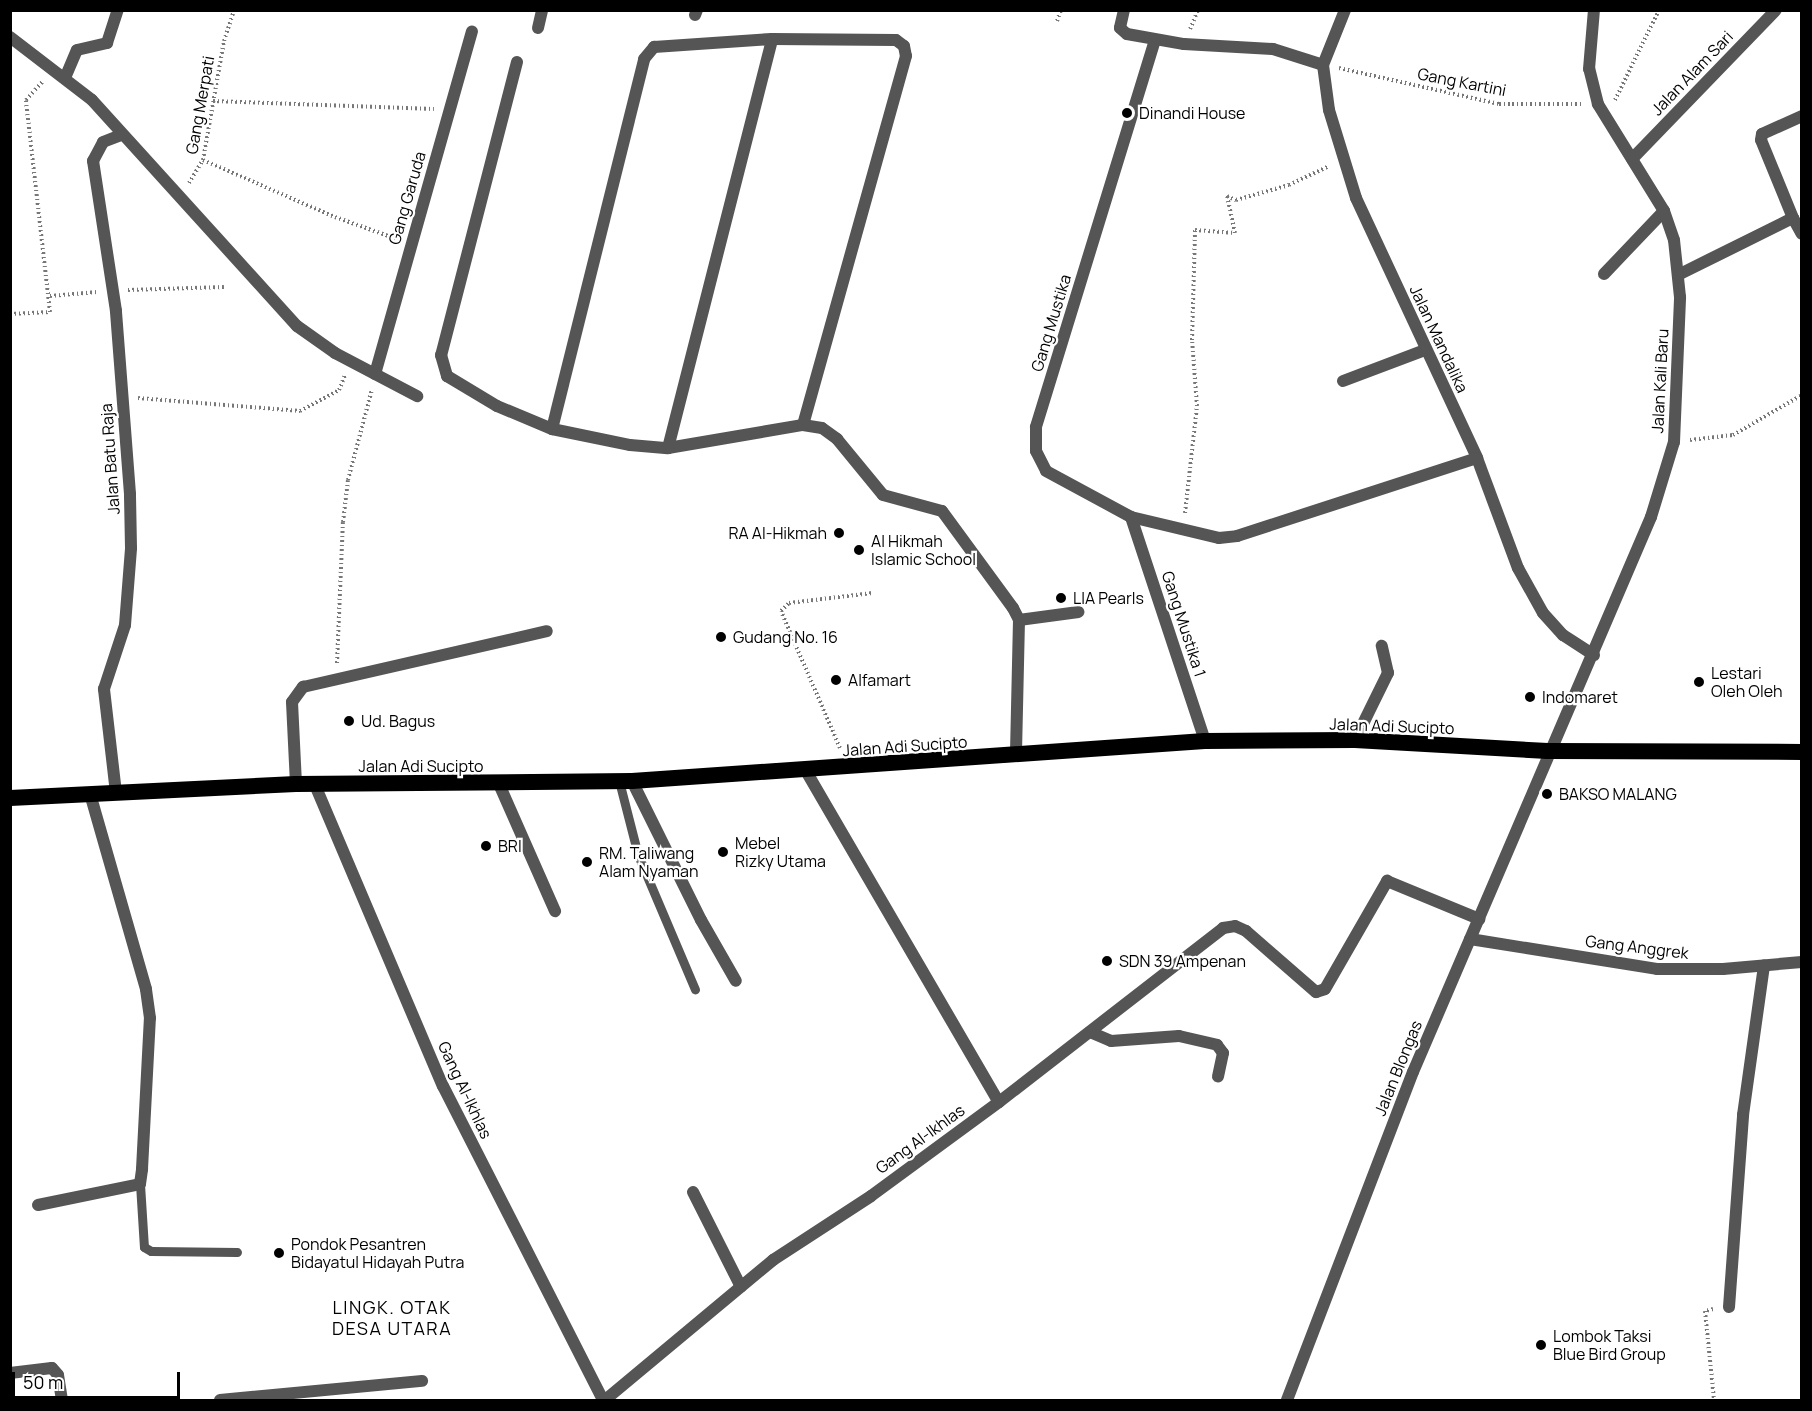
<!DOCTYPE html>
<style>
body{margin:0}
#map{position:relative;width:1812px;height:1411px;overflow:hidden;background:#fff;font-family:Manrope,sans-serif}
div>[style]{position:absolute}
.path>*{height:4px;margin-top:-2px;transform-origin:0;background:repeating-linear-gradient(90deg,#777 0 1.5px,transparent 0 4.5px)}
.service>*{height:9px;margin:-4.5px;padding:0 4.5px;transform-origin:4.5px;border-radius:4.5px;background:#555}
.minor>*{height:12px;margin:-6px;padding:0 6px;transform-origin:6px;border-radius:6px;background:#555}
.trunk>*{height:16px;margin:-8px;padding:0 8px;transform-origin:8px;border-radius:8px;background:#000}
.dots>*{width:16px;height:16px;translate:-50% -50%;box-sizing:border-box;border:3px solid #fff;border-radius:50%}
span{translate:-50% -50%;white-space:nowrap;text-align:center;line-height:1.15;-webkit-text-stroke:4.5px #fff;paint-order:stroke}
.street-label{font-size:16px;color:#000}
.poi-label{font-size:16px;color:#000}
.left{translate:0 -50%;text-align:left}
.right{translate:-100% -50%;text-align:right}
.neighbourhood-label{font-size:18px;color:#000;letter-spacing:1.5px}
.frame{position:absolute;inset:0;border:12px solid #000;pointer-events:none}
.scale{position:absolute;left:12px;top:1372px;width:168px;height:27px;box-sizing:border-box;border:3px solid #000;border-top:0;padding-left:8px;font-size:18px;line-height:21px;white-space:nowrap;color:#000;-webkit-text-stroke:4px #fff;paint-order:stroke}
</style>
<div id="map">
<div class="path">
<div style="left:1057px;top:21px;width:12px;rotate:-70deg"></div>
<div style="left:1190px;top:29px;width:21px;rotate:-67deg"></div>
<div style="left:1339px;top:68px;width:164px;rotate:12.7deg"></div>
<div style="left:1499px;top:104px;width:83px"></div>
<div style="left:1615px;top:100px;width:100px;rotate:-63.9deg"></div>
<div style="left:213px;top:101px;width:221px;rotate:2.1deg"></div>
<div style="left:203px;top:160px;width:144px;rotate:23.4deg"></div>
<div style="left:335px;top:217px;width:66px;rotate:19.5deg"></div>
<div style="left:189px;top:183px;width:27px;rotate:-59deg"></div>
<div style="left:203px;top:160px;width:121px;rotate:-80deg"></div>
<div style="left:224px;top:41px;width:33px;rotate:-72deg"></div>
<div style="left:128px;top:290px;width:96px;rotate:-1.8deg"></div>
<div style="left:50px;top:296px;width:47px;rotate:-4.9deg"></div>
<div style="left:10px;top:314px;width:40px;rotate:-2.9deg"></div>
<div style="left:50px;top:312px;width:213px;rotate:-96.5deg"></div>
<div style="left:26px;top:100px;width:25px;rotate:-48deg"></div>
<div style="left:138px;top:398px;width:163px;rotate:4.6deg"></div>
<div style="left:300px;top:411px;width:44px;rotate:-28.3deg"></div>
<div style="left:339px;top:390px;width:16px;rotate:-68deg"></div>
<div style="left:1690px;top:440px;width:43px;rotate:-6.6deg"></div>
<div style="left:1733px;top:435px;width:80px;rotate:-30.1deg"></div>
<div style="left:1185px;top:513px;width:108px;rotate:-83.6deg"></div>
<div style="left:1197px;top:406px;width:66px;rotate:-94.3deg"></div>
<div style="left:1192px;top:340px;width:110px;rotate:-88.4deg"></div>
<div style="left:1195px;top:230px;width:40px;rotate:4.3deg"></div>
<div style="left:1235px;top:233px;width:38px;rotate:-102deg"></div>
<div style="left:1227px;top:196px;width:10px;rotate:24deg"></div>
<div style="left:1236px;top:200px;width:55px;rotate:-15.8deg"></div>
<div style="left:1289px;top:185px;width:44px;rotate:-25.4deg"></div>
<div style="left:337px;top:663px;width:141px;rotate:-87.6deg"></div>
<div style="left:343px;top:522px;width:42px;rotate:-83.2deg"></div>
<div style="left:348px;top:480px;width:94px;rotate:-75.2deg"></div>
<div style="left:840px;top:748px;width:149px;rotate:-113.3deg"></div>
<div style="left:781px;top:611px;width:11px;rotate:-45deg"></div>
<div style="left:789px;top:603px;width:84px;rotate:-6.9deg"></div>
<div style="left:1713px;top:1309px;width:8px;rotate:166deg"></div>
<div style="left:1705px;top:1311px;width:89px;rotate:84.2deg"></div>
</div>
<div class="service">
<div style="left:619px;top:781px;width:76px;rotate:75.6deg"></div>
<div style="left:638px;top:855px;width:146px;rotate:67deg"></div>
<div style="left:140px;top:1184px;width:63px;rotate:86.4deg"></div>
<div style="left:144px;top:1247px;width:8px;rotate:30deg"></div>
<div style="left:151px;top:1251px;width:86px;rotate:0.7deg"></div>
</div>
<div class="minor">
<div style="left:1124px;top:10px;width:18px;rotate:103deg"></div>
<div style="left:1120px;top:28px;width:9px;rotate:41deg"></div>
<div style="left:1127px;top:34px;width:58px;rotate:10deg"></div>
<div style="left:1184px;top:44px;width:89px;rotate:3.2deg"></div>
<div style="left:1273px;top:49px;width:52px;rotate:17.7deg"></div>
<div style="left:1345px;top:10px;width:59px;rotate:111.8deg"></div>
<div style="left:1323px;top:65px;width:45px;rotate:82.4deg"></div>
<div style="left:1329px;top:110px;width:92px;rotate:72.9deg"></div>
<div style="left:1356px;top:198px;width:287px;rotate:65deg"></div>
<div style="left:1477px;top:458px;width:117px;rotate:69.6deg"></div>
<div style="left:1518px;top:568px;width:51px;rotate:60.9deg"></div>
<div style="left:1543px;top:613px;width:30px;rotate:48deg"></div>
<div style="left:1563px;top:635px;width:37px;rotate:33deg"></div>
<div style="left:695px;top:15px;width:5px;rotate:-68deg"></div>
<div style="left:538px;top:28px;width:18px;rotate:-77deg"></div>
<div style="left:10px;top:37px;width:103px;rotate:37.5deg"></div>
<div style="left:92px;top:100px;width:305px;rotate:47.8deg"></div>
<div style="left:297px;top:326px;width:47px;rotate:35.4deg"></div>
<div style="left:335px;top:353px;width:93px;rotate:27.7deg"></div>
<div style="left:1155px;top:40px;width:405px;rotate:107.1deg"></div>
<div style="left:1036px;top:427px;width:24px;rotate:90deg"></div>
<div style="left:1036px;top:451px;width:22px;rotate:63deg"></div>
<div style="left:1046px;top:471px;width:97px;rotate:28.4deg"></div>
<div style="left:1131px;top:517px;width:90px;rotate:13.4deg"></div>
<div style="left:1219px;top:538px;width:18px;rotate:-6deg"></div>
<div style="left:1237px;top:536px;width:252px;rotate:-18deg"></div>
<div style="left:517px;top:62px;width:303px;rotate:104.5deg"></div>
<div style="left:441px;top:355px;width:22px;rotate:74deg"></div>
<div style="left:447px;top:376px;width:58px;rotate:31deg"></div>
<div style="left:497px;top:406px;width:60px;rotate:22.7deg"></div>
<div style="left:552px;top:429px;width:80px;rotate:11.6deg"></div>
<div style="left:630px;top:445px;width:38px;rotate:5deg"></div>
<div style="left:668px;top:448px;width:137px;rotate:-9.7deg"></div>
<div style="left:803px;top:425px;width:19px;rotate:9deg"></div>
<div style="left:822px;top:428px;width:19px;rotate:36deg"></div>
<div style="left:837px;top:439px;width:72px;rotate:50.6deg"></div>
<div style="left:883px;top:495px;width:61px;rotate:15.2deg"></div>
<div style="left:942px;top:511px;width:120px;rotate:53.8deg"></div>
<div style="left:1013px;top:608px;width:13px;rotate:63deg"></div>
<div style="left:1019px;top:620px;width:135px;rotate:91.3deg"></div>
<div style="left:65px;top:78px;width:30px;rotate:-67deg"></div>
<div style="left:77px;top:50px;width:31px;rotate:-13deg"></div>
<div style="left:107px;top:43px;width:35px;rotate:-72deg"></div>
<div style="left:1632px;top:159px;width:207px;rotate:-46deg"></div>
<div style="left:1793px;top:218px;width:84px;rotate:-112.3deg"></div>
<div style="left:1761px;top:140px;width:6px;rotate:-81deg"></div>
<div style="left:1762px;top:134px;width:44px;rotate:-24.2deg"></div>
<div style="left:1604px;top:274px;width:87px;rotate:-46.4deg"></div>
<div style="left:1680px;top:274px;width:126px;rotate:-26.4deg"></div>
<div style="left:1793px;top:218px;width:18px;rotate:61deg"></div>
<div style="left:375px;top:374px;width:356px;rotate:-74.2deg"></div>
<div style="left:1343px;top:381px;width:88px;rotate:-20.7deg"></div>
<div style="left:552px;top:429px;width:381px;rotate:-76deg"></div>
<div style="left:644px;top:59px;width:16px;rotate:-50deg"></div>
<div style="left:654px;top:47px;width:118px;rotate:-3.9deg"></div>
<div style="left:772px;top:39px;width:124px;rotate:0.5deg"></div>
<div style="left:896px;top:40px;width:10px;rotate:37deg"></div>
<div style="left:904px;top:46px;width:10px;rotate:79deg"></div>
<div style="left:906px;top:56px;width:383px;rotate:105.6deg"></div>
<div style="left:668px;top:448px;width:422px;rotate:-75.7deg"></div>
<div style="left:1131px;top:517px;width:236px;rotate:71.7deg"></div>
<div style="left:1019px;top:620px;width:60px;rotate:-7.7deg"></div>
<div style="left:1355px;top:740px;width:75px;rotate:-63.8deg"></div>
<div style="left:1388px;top:673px;width:28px;rotate:-103deg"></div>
<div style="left:806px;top:771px;width:383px;rotate:59.8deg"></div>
<div style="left:632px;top:781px;width:155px;rotate:63.6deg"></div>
<div style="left:701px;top:920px;width:70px;rotate:60.2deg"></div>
<div style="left:296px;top:784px;width:82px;rotate:-92.8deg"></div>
<div style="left:292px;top:702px;width:19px;rotate:-54deg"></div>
<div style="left:303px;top:687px;width:250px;rotate:-12.9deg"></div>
<div style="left:499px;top:784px;width:139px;rotate:66.2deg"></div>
<div style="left:315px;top:785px;width:327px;rotate:67deg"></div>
<div style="left:443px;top:1086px;width:352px;rotate:63deg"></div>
<div style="left:116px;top:793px;width:105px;rotate:-96.6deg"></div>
<div style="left:104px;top:689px;width:67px;rotate:-71.8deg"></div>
<div style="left:125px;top:625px;width:77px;rotate:-85.5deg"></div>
<div style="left:131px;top:548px;width:54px;rotate:-91.1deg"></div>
<div style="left:130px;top:494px;width:184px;rotate:-94.4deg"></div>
<div style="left:116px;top:311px;width:152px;rotate:-98.7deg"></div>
<div style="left:93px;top:161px;width:21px;rotate:-62deg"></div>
<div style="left:103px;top:142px;width:19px;rotate:-21deg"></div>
<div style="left:1470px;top:939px;width:189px;rotate:9.1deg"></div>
<div style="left:1657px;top:969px;width:66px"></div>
<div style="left:1723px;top:969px;width:79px;rotate:-5.1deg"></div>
<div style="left:1090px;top:1032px;width:23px;rotate:23deg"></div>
<div style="left:1111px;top:1041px;width:68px;rotate:-4.2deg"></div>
<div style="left:1179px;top:1036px;width:39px;rotate:13deg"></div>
<div style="left:1217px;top:1045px;width:10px;rotate:53deg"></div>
<div style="left:1223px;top:1053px;width:24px;rotate:102deg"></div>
<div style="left:693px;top:1192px;width:106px;rotate:63.2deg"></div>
<div style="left:38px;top:1205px;width:104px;rotate:-11.6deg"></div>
<div style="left:140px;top:1184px;width:15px;rotate:-82deg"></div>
<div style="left:142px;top:1169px;width:151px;rotate:-87deg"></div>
<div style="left:150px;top:1018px;width:29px;rotate:-98deg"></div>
<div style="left:146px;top:989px;width:203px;rotate:-106deg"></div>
<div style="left:1729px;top:1307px;width:193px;rotate:-85.8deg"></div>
<div style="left:1743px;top:1115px;width:151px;rotate:-82deg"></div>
<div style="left:10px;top:1373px;width:42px;rotate:-6.8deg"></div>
<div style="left:52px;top:1368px;width:9px;rotate:49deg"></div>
<div style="left:58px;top:1375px;width:25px;rotate:81deg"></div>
<div style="left:220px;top:1400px;width:203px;rotate:-5.4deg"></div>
<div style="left:605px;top:1400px;width:219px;rotate:-39.8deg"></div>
<div style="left:773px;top:1260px;width:117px;rotate:-33.1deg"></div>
<div style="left:871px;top:1196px;width:159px;rotate:-36.3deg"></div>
<div style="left:999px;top:1102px;width:284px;rotate:-37.8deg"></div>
<div style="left:1223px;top:928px;width:12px;rotate:-9deg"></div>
<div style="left:1235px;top:926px;width:12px;rotate:24deg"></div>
<div style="left:1246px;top:931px;width:93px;rotate:41.1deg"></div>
<div style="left:1316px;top:992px;width:9px;rotate:-18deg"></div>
<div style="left:1325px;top:989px;width:125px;rotate:-60.1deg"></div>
<div style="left:1387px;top:881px;width:100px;rotate:22.4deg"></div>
<div style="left:1287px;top:1400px;width:351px;rotate:-69deg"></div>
<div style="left:1413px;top:1072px;width:604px;rotate:-66.79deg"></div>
<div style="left:1651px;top:517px;width:78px;rotate:-73deg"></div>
<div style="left:1674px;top:442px;width:145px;rotate:-87.6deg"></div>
<div style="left:1680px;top:297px;width:57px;rotate:-96deg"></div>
<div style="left:1674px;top:240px;width:31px;rotate:-109deg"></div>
<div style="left:1664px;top:211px;width:126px;rotate:-121.7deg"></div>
<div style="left:1598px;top:104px;width:36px;rotate:-104deg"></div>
<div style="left:1589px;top:69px;width:59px;rotate:-85.2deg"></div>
</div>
<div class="trunk">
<div style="left:10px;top:798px;width:286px;rotate:-2.8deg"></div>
<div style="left:296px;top:784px;width:336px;rotate:-0.5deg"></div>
<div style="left:632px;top:781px;width:574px;rotate:-3.99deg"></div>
<div style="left:1205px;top:741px;width:150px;rotate:-0.4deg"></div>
<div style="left:1355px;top:740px;width:193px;rotate:3.3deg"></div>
<div style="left:1548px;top:751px;width:254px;rotate:0.2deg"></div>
</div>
<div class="dots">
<div style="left:1127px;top:113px;background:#000"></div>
<div style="left:839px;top:533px;background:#000"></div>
<div style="left:859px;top:550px;background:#000"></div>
<div style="left:1061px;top:598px;background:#000"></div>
<div style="left:721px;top:637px;background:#000"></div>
<div style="left:836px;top:680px;background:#000"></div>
<div style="left:1699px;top:682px;background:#000"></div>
<div style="left:1530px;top:697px;background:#000"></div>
<div style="left:349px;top:721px;background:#000"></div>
<div style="left:1547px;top:794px;background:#000"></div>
<div style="left:486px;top:846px;background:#000"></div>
<div style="left:723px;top:852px;background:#000"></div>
<div style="left:587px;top:862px;background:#000"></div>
<div style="left:1107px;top:961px;background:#000"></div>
<div style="left:279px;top:1253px;background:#000"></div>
<div style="left:1541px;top:1345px;background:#000"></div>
</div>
<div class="street-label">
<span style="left:1692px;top:73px;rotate:-46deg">Jalan Alam Sari</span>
<span style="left:1462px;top:82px;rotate:11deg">Gang Kartini</span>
<span style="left:200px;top:105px;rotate:-80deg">Gang Merpati</span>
<span style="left:407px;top:198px;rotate:-74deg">Gang Garuda</span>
<span style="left:1051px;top:323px;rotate:-73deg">Gang Mustika</span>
<span style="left:1439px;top:339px;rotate:65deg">Jalan Mandalika</span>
<span style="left:1660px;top:381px;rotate:-87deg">Jalan Kali Baru</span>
<span style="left:110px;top:459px;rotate:-94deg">Jalan Batu Raja</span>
<span style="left:1184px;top:624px;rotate:72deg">Gang Mustika 1</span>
<span style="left:1392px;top:726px;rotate:2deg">Jalan Adi Sucipto</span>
<span style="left:905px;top:746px;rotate:-4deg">Jalan Adi Sucipto</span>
<span style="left:421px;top:766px">Jalan Adi Sucipto</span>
<span style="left:1637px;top:947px;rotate:7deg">Gang Anggrek</span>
<span style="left:1398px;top:1068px;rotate:-68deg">Jalan Blongas</span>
<span style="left:465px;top:1090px;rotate:65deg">Gang Al-Ikhlas</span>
<span style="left:920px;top:1139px;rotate:-36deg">Gang Al-Ikhlas</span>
</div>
<div class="poi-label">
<span class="left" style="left:1139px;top:113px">Dinandi House</span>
<span class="right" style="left:827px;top:533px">RA Al-Hikmah</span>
<span class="left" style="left:871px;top:550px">Al Hikmah<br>Islamic School</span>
<span class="left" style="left:1073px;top:598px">LIA Pearls</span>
<span class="left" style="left:733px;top:637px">Gudang No. 16</span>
<span class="left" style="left:1711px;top:682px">Lestari<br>Oleh Oleh</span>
<span class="left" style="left:848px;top:680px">Alfamart</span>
<span class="left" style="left:1542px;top:697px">Indomaret</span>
<span class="left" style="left:361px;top:721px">Ud. Bagus</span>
<span class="left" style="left:1559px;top:794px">BAKSO MALANG</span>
<span class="left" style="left:735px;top:852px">Mebel<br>Rizky Utama</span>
<span class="left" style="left:498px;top:846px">BRI</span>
<span class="left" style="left:599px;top:862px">RM. Taliwang<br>Alam Nyaman</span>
<span class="left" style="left:1119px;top:961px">SDN 39 Ampenan</span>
<span class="left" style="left:291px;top:1253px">Pondok Pesantren<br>Bidayatul Hidayah Putra</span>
<span class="left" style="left:1553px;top:1345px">Lombok Taksi<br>Blue Bird Group</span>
</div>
<div class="neighbourhood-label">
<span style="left:392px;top:1318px">LINGK. OTAK<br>DESA UTARA</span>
</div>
<div class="frame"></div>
<div class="scale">50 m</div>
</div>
